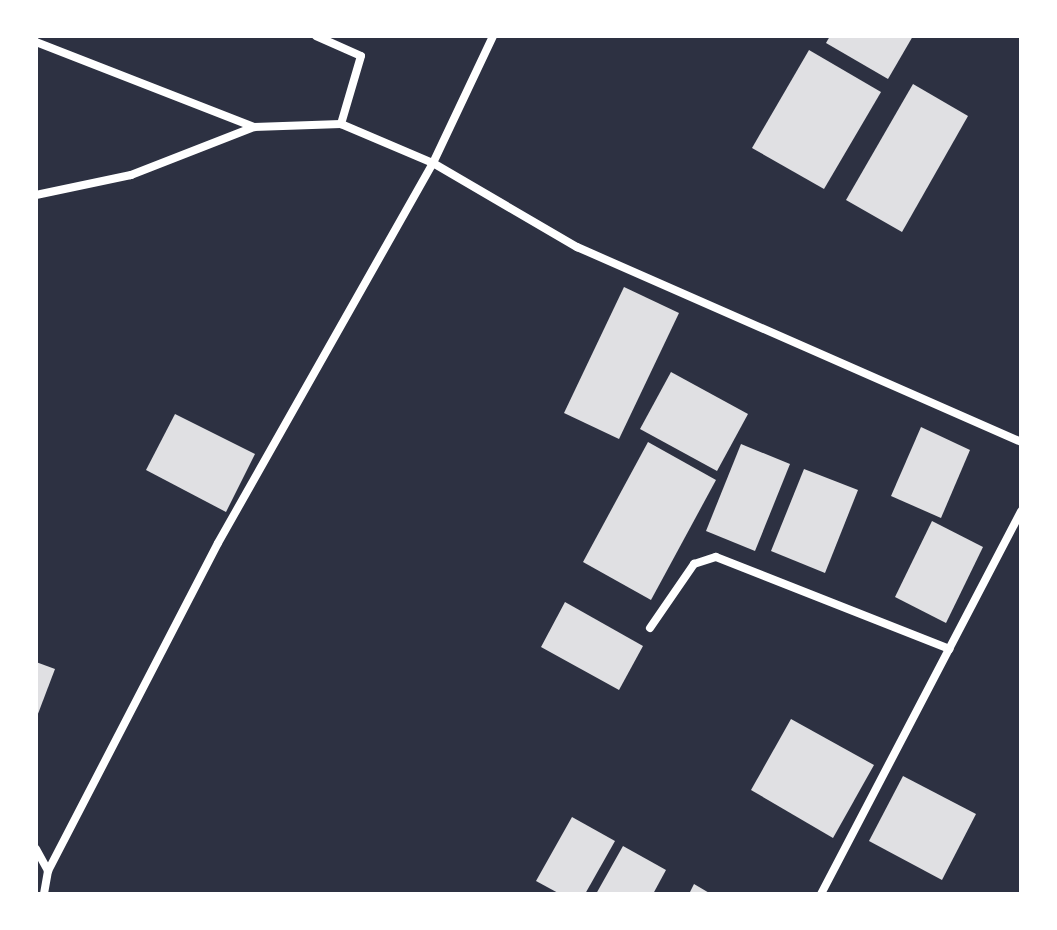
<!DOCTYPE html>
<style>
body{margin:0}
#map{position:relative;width:1057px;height:930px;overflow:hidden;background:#2d3142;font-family:Roboto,sans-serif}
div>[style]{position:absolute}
.building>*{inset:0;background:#e0e0e3}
.minor>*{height:8px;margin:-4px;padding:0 4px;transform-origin:4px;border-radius:4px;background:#fff}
span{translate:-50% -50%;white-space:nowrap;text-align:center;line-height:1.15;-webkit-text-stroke:7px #fff;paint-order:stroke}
.frame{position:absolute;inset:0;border:38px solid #fff;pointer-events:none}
</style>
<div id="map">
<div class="building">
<div style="clip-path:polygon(830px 36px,913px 36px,888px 79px,826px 43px)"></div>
<div style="clip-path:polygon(809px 50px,881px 92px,824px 189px,752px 148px)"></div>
<div style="clip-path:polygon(913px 84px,968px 116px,902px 232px,846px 200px)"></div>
<div style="clip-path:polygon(624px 287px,679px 313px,619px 439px,564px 413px)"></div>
<div style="clip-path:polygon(671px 372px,748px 414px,717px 471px,640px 429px)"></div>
<div style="clip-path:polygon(175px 414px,255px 454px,226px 512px,146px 470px)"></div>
<div style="clip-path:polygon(921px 427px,970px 450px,941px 518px,891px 496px)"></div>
<div style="clip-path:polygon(648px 442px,716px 480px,651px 600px,583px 562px)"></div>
<div style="clip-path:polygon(741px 444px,790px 464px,755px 551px,706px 531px)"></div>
<div style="clip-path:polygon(804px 469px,858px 490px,825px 573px,771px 551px)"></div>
<div style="clip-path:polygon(932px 521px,983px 547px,946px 623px,895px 597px)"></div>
<div style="clip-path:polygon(565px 602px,643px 646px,619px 690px,541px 647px)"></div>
<div style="clip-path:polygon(36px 662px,55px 669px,36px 719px)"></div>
<div style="clip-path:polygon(791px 719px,874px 765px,833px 838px,751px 790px)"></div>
<div style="clip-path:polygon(903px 776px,976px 814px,942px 880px,869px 841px)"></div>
<div style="clip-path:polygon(572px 817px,615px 841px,585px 894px,560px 894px,536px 881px)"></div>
<div style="clip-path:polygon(623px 846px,666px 870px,653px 894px,596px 894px)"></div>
<div style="clip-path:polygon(694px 884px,711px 894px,689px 894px)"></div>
</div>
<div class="minor">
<div style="left:316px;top:36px;width:49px;rotate:24deg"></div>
<div style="left:361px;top:56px;width:71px;rotate:106.4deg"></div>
<div style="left:36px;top:42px;width:234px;rotate:21.3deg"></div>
<div style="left:254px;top:127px;width:87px;rotate:-2deg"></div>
<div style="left:341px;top:124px;width:100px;rotate:23deg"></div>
<div style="left:433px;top:163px;width:167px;rotate:30.3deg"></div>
<div style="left:577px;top:247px;width:485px;rotate:23.7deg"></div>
<div style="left:36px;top:195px;width:97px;rotate:-11.9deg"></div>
<div style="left:131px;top:175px;width:132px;rotate:-21.3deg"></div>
<div style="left:650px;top:628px;width:78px;rotate:-55.5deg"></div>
<div style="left:694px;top:564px;width:23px;rotate:-18deg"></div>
<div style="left:716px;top:557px;width:251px;rotate:21.5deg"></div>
<div style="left:36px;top:849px;width:25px;rotate:61deg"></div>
<div style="left:48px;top:871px;width:23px;rotate:100deg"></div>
<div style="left:48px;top:871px;width:369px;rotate:-62.6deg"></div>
<div style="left:218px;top:543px;width:437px;rotate:-60.5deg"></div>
<div style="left:433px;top:163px;width:140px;rotate:-64.7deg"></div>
<div style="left:821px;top:894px;width:432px;rotate:-62.4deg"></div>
</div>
<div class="frame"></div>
</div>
